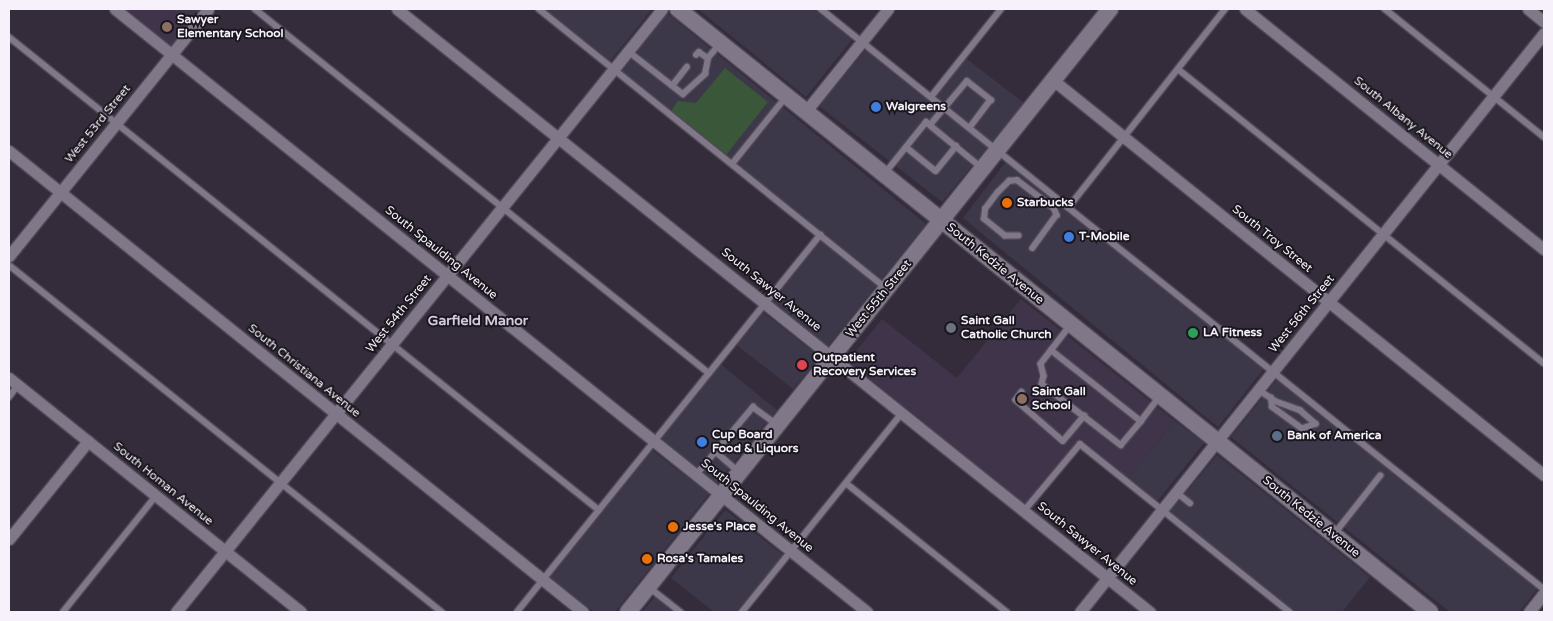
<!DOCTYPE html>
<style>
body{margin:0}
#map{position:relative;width:1553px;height:621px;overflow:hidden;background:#342c3b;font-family:"Varela Round",sans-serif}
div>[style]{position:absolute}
.commercial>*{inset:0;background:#3c3849}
.built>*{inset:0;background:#3f3449}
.green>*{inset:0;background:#3a5739}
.roads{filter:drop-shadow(1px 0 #504956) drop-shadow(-1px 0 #504956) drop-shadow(0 1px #504956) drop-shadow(0 -1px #504956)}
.lane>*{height:5.5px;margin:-2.75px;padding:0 2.75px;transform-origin:2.75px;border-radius:2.75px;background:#807789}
.street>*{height:11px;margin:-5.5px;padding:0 5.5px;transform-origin:5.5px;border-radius:5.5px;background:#807789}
.secondary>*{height:16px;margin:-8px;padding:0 8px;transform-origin:8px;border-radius:8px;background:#807789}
.dots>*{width:14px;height:14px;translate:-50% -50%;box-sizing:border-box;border:2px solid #19161d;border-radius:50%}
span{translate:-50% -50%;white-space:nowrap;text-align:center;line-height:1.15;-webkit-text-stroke:4px #19161d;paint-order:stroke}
.poi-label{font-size:12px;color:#f6f1fb;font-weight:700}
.left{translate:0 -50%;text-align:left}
.street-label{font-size:12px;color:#f6f1fb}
.neighbourhood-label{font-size:14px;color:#d4cbdf;font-weight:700}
.frame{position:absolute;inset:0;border:10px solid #f6f1fb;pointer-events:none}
</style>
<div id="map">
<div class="commercial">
<div style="clip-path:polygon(539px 9px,652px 9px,608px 64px)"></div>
<div style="clip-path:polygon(698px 9px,821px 9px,855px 36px,806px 97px)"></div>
<div style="clip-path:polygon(667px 13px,926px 224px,828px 346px,768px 299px,820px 235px,619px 73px)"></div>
<div style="clip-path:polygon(868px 47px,930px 97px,963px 56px,1024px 103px,942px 202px,819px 106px)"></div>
<div style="clip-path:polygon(1008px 159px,1266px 366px,1218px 427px,963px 218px)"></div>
<div style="clip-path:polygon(760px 310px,820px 357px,793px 389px,734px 343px)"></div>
<div style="clip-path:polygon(718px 362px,777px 410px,716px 484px,658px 437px)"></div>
<div style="clip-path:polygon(1279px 377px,1540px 586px,1519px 612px,1450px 612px,1231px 437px)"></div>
<div style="clip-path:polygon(1175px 421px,1204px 443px,1155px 504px,1126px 481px)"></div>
<div style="clip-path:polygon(649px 448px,709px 494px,615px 612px,594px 612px,546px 575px)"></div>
<div style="clip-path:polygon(1217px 455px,1370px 577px,1342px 612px,1290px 612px,1168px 514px)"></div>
<div style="clip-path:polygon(725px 510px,786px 557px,742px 612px,714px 612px,671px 578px)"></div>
<div style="clip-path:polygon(660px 591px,688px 612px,642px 612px)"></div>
</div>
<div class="built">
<div style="clip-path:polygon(125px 9px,201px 9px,171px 46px)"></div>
<div style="clip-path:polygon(1021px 299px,1175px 421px,1126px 481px,1080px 444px,1028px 506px,848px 361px,882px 319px,957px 378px)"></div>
</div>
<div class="green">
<div style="clip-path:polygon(725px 68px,768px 102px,726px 155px,671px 111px,678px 101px,696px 103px)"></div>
</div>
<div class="roads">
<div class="lane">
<div style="left:255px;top:9px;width:582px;rotate:38.72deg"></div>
<div style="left:539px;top:9px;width:444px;rotate:38.8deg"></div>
<div style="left:821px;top:9px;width:927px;rotate:38.74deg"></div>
<div style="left:1385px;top:9px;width:204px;rotate:38.8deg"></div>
<div style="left:9px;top:37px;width:756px;rotate:38.72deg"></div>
<div style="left:628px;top:51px;width:70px;rotate:38deg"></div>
<div style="left:683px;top:94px;width:30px;rotate:-42deg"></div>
<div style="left:705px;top:74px;width:16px;rotate:-79deg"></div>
<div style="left:708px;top:58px;width:17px;rotate:-50deg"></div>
<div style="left:696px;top:55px;width:4px;rotate:-45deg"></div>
<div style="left:699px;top:52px;width:11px;rotate:34deg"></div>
<div style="left:1178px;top:69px;width:469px;rotate:38.8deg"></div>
<div style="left:672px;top:86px;width:24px;rotate:-52deg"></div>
<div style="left:931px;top:97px;width:112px;rotate:-51.5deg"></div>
<div style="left:930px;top:125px;width:57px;rotate:-49.9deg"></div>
<div style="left:967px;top:81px;width:31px;rotate:38deg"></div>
<div style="left:991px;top:100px;width:35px;rotate:127deg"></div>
<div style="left:906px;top:147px;width:38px;rotate:39deg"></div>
<div style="left:936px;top:171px;width:32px;rotate:-51deg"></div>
<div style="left:732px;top:164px;width:85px;rotate:-51.2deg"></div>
<div style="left:886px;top:172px;width:64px;rotate:-51.3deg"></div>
<div style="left:926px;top:122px;width:71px;rotate:39.3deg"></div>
<div style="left:1068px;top:208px;width:253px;rotate:-51.7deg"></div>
<div style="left:1019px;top:236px;width:14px;rotate:180deg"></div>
<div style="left:1005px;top:236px;width:27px;rotate:-141deg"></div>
<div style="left:984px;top:219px;width:10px;rotate:-84deg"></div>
<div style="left:985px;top:209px;width:21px;rotate:-53deg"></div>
<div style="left:998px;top:192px;width:16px;rotate:-45deg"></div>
<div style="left:1009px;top:181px;width:8px;rotate:-7deg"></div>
<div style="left:1017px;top:180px;width:46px;rotate:37.1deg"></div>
<div style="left:1054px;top:208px;width:8px;rotate:67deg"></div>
<div style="left:1057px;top:215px;width:41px;rotate:126deg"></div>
<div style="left:9px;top:265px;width:555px;rotate:38.71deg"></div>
<div style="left:1071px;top:325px;width:49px;rotate:127.6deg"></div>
<div style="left:1041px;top:364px;width:12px;rotate:76deg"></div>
<div style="left:1044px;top:376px;width:8px;rotate:104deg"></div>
<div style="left:1042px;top:384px;width:100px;rotate:37.7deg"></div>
<div style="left:1121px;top:445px;width:31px;rotate:-50deg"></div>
<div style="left:1051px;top:350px;width:115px;rotate:38.3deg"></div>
<div style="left:1141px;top:421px;width:31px;rotate:-53deg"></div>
<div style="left:1259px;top:390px;width:14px;rotate:34deg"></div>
<div style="left:1271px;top:398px;width:5px;rotate:37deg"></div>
<div style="left:1275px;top:401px;width:27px;rotate:20deg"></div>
<div style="left:1300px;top:410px;width:21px;rotate:41deg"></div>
<div style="left:1316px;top:424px;width:15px;rotate:160deg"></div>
<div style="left:1302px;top:429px;width:37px;rotate:-144deg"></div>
<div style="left:1272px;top:407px;width:9px;rotate:-96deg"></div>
<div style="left:1022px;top:392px;width:10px;rotate:127deg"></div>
<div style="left:1016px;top:400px;width:62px;rotate:41.1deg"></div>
<div style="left:1063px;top:441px;width:33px;rotate:-50deg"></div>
<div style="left:9px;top:397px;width:15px;rotate:-53deg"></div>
<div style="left:715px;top:451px;width:30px;rotate:41deg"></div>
<div style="left:696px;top:475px;width:89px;rotate:-50deg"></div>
<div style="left:753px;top:407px;width:29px;rotate:36deg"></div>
<div style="left:846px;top:483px;width:206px;rotate:38.7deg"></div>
<div style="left:1176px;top:492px;width:18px;rotate:38deg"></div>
<div style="left:1024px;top:511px;width:87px;rotate:-50.1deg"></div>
<div style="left:1080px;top:444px;width:269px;rotate:38.7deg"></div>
<div style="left:1335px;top:533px;width:73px;rotate:-51.7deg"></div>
<div style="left:650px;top:588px;width:39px;rotate:38deg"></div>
<div style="left:63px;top:612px;width:149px;rotate:-51.3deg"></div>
<div style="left:517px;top:612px;width:484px;rotate:-51.2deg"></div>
<div style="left:742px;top:612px;width:255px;rotate:-51.2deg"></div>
</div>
<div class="street">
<div style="left:115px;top:9px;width:964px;rotate:38.72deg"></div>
<div style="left:397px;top:9px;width:965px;rotate:38.69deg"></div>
<div style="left:1245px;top:9px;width:383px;rotate:38.8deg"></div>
<div style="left:1528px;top:9px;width:21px;rotate:39deg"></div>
<div style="left:1053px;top:80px;width:630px;rotate:38.82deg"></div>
<div style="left:806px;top:111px;width:131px;rotate:-51.2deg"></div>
<div style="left:9px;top:151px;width:736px;rotate:38.77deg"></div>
<div style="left:9px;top:256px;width:317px;rotate:-51.1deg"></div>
<div style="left:9px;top:378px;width:374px;rotate:38.7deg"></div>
<div style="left:9px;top:539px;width:126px;rotate:-51.1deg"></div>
<div style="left:176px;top:612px;width:774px;rotate:-51.13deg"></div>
<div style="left:1080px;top:612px;width:742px;rotate:-51.29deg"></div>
<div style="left:1529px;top:612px;width:24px;rotate:-52deg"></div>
</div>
<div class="secondary">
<div style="left:678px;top:9px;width:964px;rotate:38.72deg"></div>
<div style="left:628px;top:612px;width:772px;rotate:-51.36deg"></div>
</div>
</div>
<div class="dots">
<div style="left:167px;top:27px;background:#8d6e63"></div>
<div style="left:876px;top:107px;background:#3f7fe0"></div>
<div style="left:1007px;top:203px;background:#e8710a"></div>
<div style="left:1069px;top:237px;background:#3f7fe0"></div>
<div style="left:951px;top:328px;background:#6b7280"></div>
<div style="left:1193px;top:333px;background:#2e9e5b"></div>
<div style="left:802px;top:365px;background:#e0444e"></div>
<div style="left:1022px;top:399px;background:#8d6e63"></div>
<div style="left:1277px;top:436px;background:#5c6f8a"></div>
<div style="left:702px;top:442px;background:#3f7fe0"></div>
<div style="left:673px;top:527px;background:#e8710a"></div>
<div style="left:647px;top:559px;background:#e8710a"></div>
</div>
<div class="poi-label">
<span class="left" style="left:177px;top:27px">Sawyer<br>Elementary School</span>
<span class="left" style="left:886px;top:107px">Walgreens</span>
<span class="left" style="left:1017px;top:203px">Starbucks</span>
<span class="left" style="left:1079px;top:237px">T-Mobile</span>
<span class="left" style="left:961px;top:328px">Saint Gall<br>Catholic Church</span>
<span class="left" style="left:1203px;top:333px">LA Fitness</span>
<span class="left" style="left:813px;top:365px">Outpatient<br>Recovery Services</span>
<span class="left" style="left:1032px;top:399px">Saint Gall<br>School</span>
<span class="left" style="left:712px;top:442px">Cup Board<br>Food &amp; Liquors</span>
<span class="left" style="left:1287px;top:436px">Bank of America</span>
<span class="left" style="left:683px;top:527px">Jesse's Place</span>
<span class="left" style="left:657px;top:559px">Rosa's Tamales</span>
</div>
<div class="street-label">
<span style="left:1403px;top:118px;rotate:39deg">South Albany Avenue</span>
<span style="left:98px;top:124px;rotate:-51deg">West 53rd Street</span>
<span style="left:1272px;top:239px;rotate:39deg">South Troy Street</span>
<span style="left:441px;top:253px;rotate:39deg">South Spaulding Avenue</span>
<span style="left:995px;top:264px;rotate:39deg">South Kedzie Avenue</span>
<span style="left:771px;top:290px;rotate:39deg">South Sawyer Avenue</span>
<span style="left:879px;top:299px;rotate:-51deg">West 55th Street</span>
<span style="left:399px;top:314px;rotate:-51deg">West 54th Street</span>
<span style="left:1302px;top:314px;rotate:-51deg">West 56th Street</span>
<span style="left:304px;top:371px;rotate:39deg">South Christiana Avenue</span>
<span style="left:163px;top:484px;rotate:39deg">South Homan Avenue</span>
<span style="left:757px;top:506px;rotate:39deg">South Spaulding Avenue</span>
<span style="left:1311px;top:517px;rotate:39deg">South Kedzie Avenue</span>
<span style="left:1087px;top:544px;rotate:39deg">South Sawyer Avenue</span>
</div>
<div class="neighbourhood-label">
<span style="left:478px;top:321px">Garfield Manor</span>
</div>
<div class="frame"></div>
</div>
